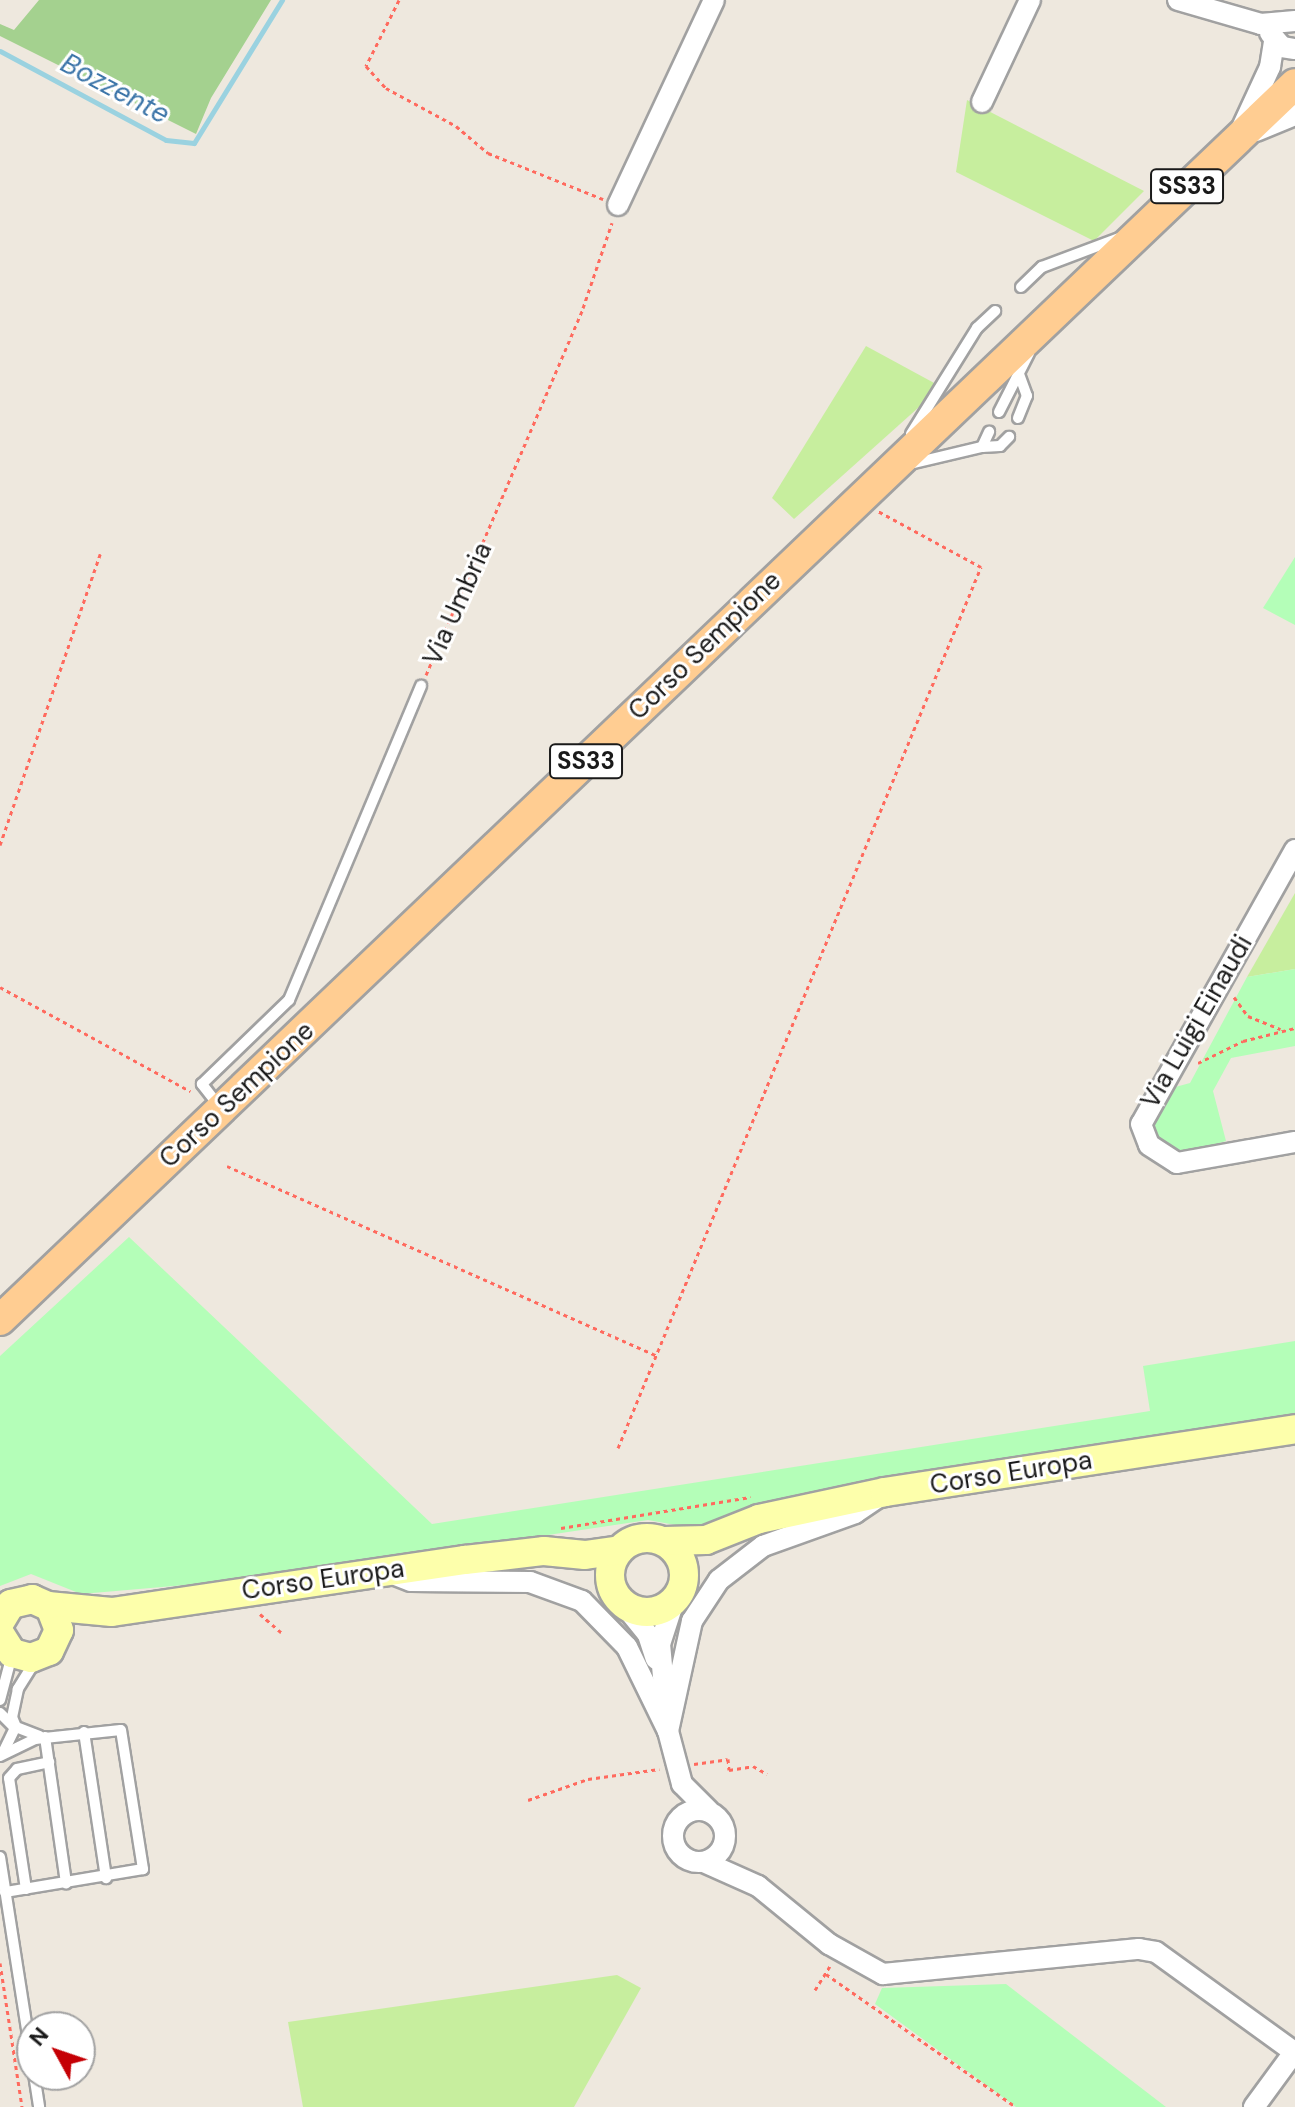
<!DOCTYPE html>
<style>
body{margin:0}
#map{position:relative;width:1295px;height:2107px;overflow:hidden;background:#eee8de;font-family:"DM Sans",sans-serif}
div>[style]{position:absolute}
.grass>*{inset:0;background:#c7ee9e}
.forest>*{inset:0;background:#a4d18f}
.park>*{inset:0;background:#b4feb8}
.stream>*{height:5px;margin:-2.5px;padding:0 2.5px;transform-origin:2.5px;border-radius:2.5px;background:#9ad2e0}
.path>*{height:3px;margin-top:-1.5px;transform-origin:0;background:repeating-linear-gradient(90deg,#ff6a5e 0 4px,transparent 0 8px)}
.roads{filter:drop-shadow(2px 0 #a1a1a1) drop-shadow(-2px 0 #a1a1a1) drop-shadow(0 2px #a1a1a1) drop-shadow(0 -2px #a1a1a1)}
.lane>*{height:10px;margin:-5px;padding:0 5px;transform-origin:5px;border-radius:5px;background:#fff}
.street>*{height:20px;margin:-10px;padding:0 10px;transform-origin:10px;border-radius:10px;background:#fff}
.street>.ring{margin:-10px;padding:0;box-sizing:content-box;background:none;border:20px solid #fff;border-radius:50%}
.secondary>*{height:28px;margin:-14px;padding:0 14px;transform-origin:14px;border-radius:14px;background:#fdffab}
.secondary>.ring{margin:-14px;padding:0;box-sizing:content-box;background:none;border:28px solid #fdffab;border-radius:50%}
.primary>*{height:30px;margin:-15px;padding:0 15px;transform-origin:15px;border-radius:15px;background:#ffcd92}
span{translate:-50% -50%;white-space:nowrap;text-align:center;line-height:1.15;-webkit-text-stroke:6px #fff;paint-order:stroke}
.shield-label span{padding:2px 6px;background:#fff;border:2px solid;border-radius:6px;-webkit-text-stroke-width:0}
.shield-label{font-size:24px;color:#1a1a1a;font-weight:700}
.street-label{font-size:26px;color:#1a1a1a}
.water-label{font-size:28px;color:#3d76a9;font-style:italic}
.north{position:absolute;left:16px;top:2011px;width:80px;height:80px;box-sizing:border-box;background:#fff;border:2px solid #a3a3a3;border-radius:50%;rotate:310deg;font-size:22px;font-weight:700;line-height:32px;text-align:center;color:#1a1a1a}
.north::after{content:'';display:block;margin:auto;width:28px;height:36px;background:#c50005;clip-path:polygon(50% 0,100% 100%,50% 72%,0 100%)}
</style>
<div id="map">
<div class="grass">
<div style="clip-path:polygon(967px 100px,1144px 191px,1094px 241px,956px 172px)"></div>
<div style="clip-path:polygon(866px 346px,936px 384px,928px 399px,794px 519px,772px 498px)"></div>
<div style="clip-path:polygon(1295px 893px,1295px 969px,1247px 977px)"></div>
<div style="clip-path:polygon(617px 1975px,641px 1988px,574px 2107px,303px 2107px,288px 2022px)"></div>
</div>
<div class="forest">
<div style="clip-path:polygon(39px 0,271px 0,211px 98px,196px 134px,0 36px,0 24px,14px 30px)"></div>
</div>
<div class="park">
<div style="clip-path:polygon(1295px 557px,1295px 625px,1263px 608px)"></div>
<div style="clip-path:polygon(1295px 969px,1295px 1046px,1231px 1058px,1213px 1091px,1226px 1141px,1186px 1153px,1157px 1140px,1149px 1124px,1168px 1089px,1190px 1083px,1247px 977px)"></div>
<div style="clip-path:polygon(129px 1237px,432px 1524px,1150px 1411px,1143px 1366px,1295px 1341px,1295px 1419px,703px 1530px,648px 1520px,255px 1579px,81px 1594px,31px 1574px,0 1586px,0 1356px)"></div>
<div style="clip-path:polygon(1006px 1984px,1166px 2107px,1016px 2107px,875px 2004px,882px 1988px)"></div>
</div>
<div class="stream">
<div style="left:0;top:51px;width:188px;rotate:28.2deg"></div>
<div style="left:166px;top:140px;width:28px;rotate:6deg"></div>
<div style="left:194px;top:143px;width:168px;rotate:-58.4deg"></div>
</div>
<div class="path">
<div style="left:399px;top:0;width:74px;rotate:116.6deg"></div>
<div style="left:366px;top:66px;width:30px;rotate:48deg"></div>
<div style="left:386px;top:88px;width:80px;rotate:28.5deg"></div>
<div style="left:456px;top:126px;width:42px;rotate:40.2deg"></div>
<div style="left:488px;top:153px;width:124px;rotate:21.8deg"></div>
<div style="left:426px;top:675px;width:399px;rotate:-66.8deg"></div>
<div style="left:583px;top:308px;width:90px;rotate:-71.2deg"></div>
<div style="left:0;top:845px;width:308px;rotate:-71deg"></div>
<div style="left:0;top:987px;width:217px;rotate:28.7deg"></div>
<div style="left:1234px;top:997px;width:24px;rotate:54deg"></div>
<div style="left:1248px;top:1016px;width:35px;rotate:22deg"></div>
<div style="left:1198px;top:1063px;width:50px;rotate:-26.1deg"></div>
<div style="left:1243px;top:1041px;width:54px;rotate:-14deg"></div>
<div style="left:227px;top:1166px;width:469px;rotate:23.8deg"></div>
<div style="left:618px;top:1448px;width:953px;rotate:-67.61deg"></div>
<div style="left:981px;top:567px;width:117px;rotate:-151.5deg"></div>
<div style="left:561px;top:1528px;width:192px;rotate:-9.3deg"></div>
<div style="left:260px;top:1614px;width:28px;rotate:41deg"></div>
<div style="left:694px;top:1764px;width:34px;rotate:-8deg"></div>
<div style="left:728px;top:1759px;width:11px;rotate:85deg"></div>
<div style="left:729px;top:1770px;width:24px;rotate:-9deg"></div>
<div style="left:753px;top:1766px;width:16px;rotate:30deg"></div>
<div style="left:528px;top:1800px;width:64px;rotate:-19.3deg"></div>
<div style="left:588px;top:1779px;width:72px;rotate:-8deg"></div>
<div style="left:0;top:1963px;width:146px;rotate:81.3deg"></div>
<div style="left:826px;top:1974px;width:232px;rotate:35deg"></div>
<div style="left:815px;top:1990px;width:28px;rotate:-58deg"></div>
</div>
<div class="roads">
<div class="lane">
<div style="left:1021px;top:287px;width:29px;rotate:-44deg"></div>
<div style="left:1042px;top:267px;width:82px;rotate:-20.6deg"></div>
<div style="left:999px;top:412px;width:66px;rotate:-63deg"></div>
<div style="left:1018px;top:418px;width:24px;rotate:-68deg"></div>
<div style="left:1027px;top:396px;width:23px;rotate:-110deg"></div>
<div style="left:911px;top:434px;width:125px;rotate:-58.1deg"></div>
<div style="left:977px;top:328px;width:25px;rotate:-43deg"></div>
<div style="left:982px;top:447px;width:18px;rotate:-3deg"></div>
<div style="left:1000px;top:446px;width:13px;rotate:-45deg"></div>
<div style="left:910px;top:464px;width:74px;rotate:-13.3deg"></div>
<div style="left:982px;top:447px;width:17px;rotate:-65deg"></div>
<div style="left:219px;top:1106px;width:28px;rotate:-128deg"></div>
<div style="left:202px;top:1084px;width:121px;rotate:-44deg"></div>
<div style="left:289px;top:1000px;width:341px;rotate:-67.2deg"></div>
<div style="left:34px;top:1663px;width:31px;rotate:122deg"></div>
<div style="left:18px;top:1689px;width:29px;rotate:102deg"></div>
<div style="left:12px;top:1717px;width:11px;rotate:68deg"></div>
<div style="left:16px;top:1727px;width:25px;rotate:21deg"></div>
<div style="left:0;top:1700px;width:47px;rotate:-75.1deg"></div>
<div style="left:0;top:1713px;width:21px;rotate:45deg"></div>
<div style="left:15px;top:1728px;width:25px;rotate:116deg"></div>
<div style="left:84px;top:1732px;width:148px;rotate:81.4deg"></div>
<div style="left:45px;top:1737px;width:148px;rotate:81.8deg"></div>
<div style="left:0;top:1756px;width:39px;rotate:-26deg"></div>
<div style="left:35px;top:1739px;width:86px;rotate:-6deg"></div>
<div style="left:121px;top:1730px;width:141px;rotate:81deg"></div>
<div style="left:143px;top:1869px;width:140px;rotate:170.5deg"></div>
<div style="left:0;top:1857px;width:253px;rotate:81.1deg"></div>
<div style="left:26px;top:1889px;width:112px;rotate:-98.7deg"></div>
<div style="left:9px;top:1778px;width:12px;rotate:-48deg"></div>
<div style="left:17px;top:1769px;width:33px;rotate:-12deg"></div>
</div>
<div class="street">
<div style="left:1178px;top:0;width:86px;rotate:16.1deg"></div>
<div style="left:1261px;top:24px;width:34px;rotate:-5deg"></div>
<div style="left:1270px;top:33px;width:18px;rotate:49deg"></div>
<div style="left:1282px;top:47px;width:13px;rotate:9deg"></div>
<div style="left:982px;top:102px;width:113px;rotate:-64.8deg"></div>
<div style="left:1256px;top:131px;width:42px;rotate:-22.3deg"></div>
<div style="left:1240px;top:132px;width:72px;rotate:-65.2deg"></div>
<div style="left:1270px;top:67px;width:26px;rotate:-81deg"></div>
<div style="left:618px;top:205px;width:226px;rotate:-64.9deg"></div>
<div style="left:1295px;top:850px;width:314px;rotate:119.3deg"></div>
<div style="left:1141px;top:1124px;width:22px;rotate:69deg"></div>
<div style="left:1149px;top:1145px;width:33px;rotate:33deg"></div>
<div style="left:1177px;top:1163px;width:120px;rotate:-10.1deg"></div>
<div style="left:390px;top:1573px;width:22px;rotate:21deg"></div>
<div style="left:411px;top:1581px;width:119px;rotate:0.5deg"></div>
<div style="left:530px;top:1582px;width:55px;rotate:20.1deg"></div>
<div style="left:582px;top:1601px;width:64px;rotate:45.6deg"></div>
<div style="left:627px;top:1647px;width:93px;rotate:64deg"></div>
<div style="left:674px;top:1601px;width:45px;rotate:108deg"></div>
<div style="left:660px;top:1644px;width:87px;rotate:84.7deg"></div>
<div style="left:668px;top:1731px;width:55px;rotate:75.2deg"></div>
<div style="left:682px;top:1784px;width:38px;rotate:45deg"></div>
<div style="left:624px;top:1605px;width:38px;rotate:51deg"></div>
<div style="left:648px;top:1635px;width:25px;rotate:72deg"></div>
<div style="left:668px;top:1731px;width:113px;rotate:-77.7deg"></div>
<div style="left:692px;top:1621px;width:49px;rotate:-56.6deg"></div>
<div style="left:719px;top:1580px;width:56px;rotate:-37.7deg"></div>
<div style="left:763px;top:1546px;width:98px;rotate:-19.7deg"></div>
<div style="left:855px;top:1513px;width:29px;rotate:-34deg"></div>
<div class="ring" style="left:673px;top:1810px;width:32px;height:32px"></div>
<div style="left:704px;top:1862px;width:59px;rotate:24deg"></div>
<div style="left:758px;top:1886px;width:92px;rotate:39.2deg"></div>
<div style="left:829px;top:1944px;width:62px;rotate:29.1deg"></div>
<div style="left:883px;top:1974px;width:257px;rotate:-5.6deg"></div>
<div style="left:1139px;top:1949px;width:17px;rotate:10deg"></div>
<div style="left:1156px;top:1952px;width:170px;rotate:35.9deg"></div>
<div style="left:1254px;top:2107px;width:69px;rotate:-53.8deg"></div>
</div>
<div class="secondary">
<div class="ring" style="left:610px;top:1538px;width:46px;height:46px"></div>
<div style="left:664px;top:1541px;width:42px;rotate:-1.4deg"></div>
<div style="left:706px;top:1540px;width:57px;rotate:-21.6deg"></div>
<div style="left:759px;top:1519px;width:129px;rotate:-12.1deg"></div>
<div style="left:885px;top:1492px;width:415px;rotate:-8.7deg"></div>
<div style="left:48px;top:1606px;width:64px;rotate:5.4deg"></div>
<div style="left:112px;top:1612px;width:357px;rotate:-8.4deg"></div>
<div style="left:465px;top:1560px;width:80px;rotate:-6.5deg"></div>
<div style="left:544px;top:1551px;width:41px;rotate:5.6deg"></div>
<div style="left:585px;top:1555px;width:34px;rotate:-8deg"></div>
<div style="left:0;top:1622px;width:21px;rotate:-59deg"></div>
<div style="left:11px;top:1604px;width:22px;rotate:-13deg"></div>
<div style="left:32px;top:1599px;width:20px;rotate:24deg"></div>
<div style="left:50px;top:1607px;width:25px;rotate:69deg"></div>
<div style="left:59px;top:1630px;width:23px;rotate:115deg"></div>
<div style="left:49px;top:1651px;width:19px;rotate:159deg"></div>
<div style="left:31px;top:1658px;width:20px;rotate:-165deg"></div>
<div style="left:12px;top:1653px;width:22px;rotate:-122deg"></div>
</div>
<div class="primary">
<div style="left:0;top:1320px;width:1790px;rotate:-43.66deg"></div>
</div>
</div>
<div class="shield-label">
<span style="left:1187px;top:186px">SS33</span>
<span style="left:586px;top:761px">SS33</span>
</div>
<div class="street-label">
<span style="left:458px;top:604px;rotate:-66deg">Via Umbria</span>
<span style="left:705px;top:646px;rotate:-44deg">Corso Sempione</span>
<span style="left:1197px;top:1022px;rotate:-60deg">Via Luigi Einaudi</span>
<span style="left:237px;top:1095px;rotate:-43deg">Corso Sempione</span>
<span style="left:1011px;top:1473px;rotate:-9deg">Corso Europa</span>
<span style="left:323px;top:1580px;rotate:-8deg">Corso Europa</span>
</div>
<div class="water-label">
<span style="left:115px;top:89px;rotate:28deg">Bozzente</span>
</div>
<div class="north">N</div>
</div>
